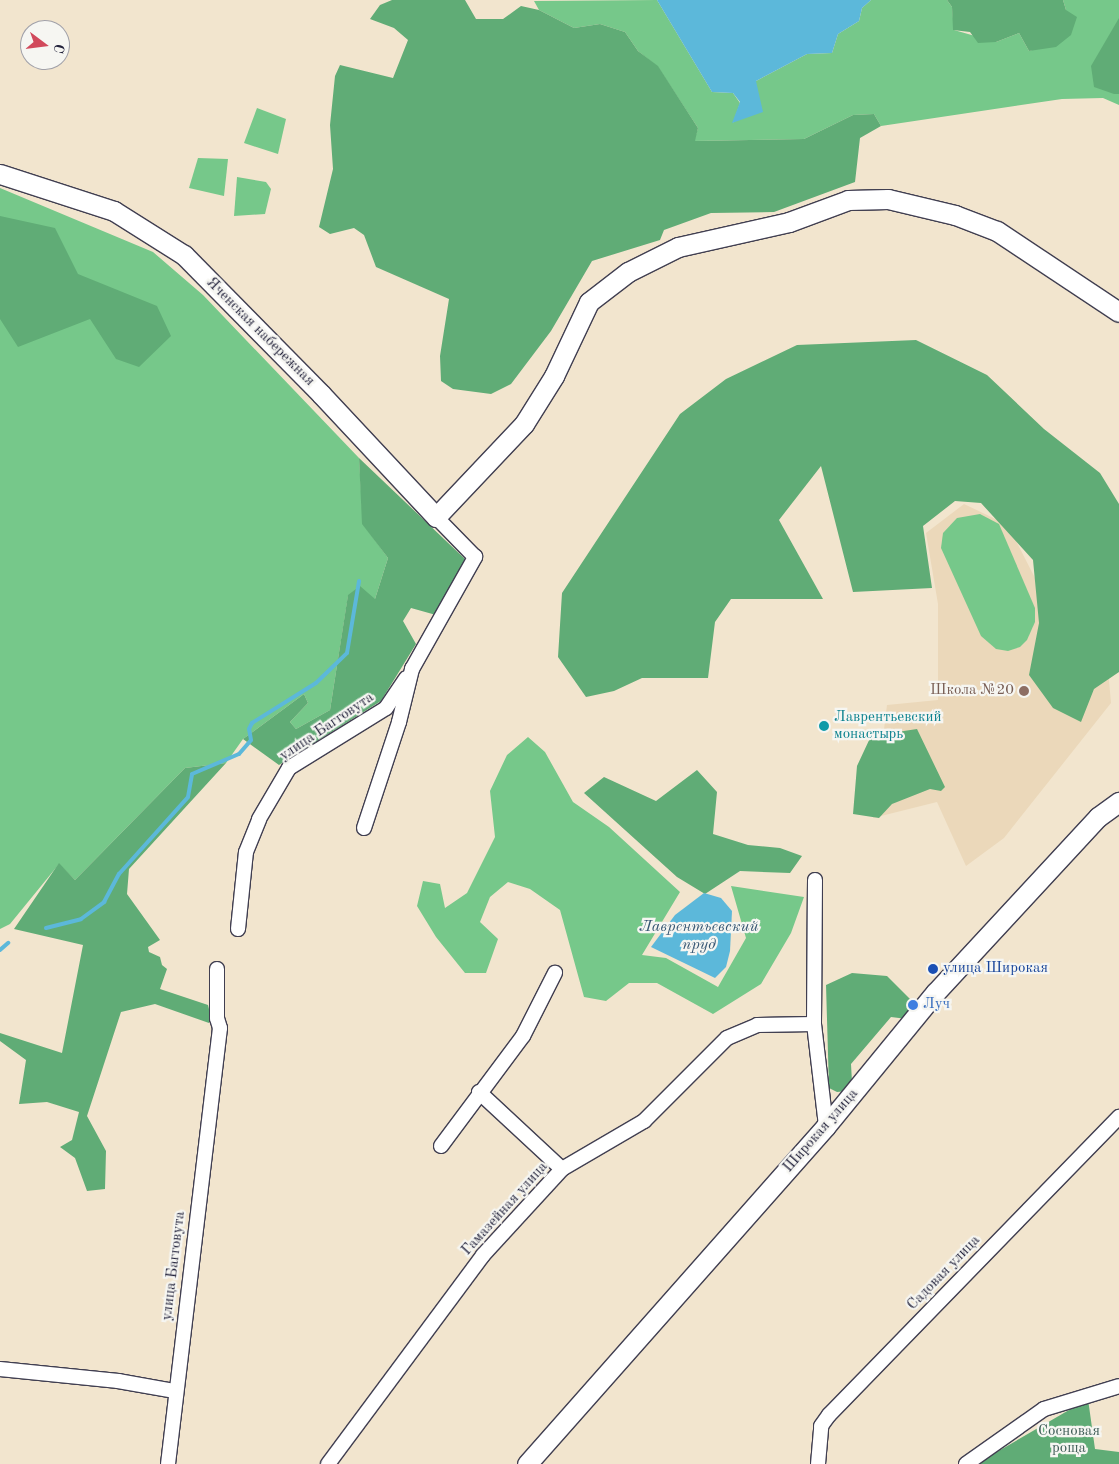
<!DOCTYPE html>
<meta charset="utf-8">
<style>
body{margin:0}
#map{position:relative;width:1119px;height:1464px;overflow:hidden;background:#f2e5ce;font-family:"Old Standard TT",serif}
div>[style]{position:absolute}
.built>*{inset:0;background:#ebd8ba}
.green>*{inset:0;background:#76c88a}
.forest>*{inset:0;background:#60ac76}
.water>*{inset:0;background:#5cb8da}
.stream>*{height:4px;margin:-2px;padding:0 2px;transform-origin:2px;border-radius:2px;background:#5cb8da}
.roads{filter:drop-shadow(1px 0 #413f51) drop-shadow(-1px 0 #413f51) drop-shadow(0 1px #413f51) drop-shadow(0 -1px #413f51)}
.street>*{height:14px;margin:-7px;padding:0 7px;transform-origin:7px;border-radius:7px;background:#fff}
.secondary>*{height:19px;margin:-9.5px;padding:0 9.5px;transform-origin:9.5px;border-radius:9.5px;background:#fff}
.dots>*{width:14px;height:14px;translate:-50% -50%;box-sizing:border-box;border:2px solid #f6f6f2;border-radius:50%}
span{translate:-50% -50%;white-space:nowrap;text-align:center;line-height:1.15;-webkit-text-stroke:4.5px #f6f6f2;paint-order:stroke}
.street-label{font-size:15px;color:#22223b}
.education-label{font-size:15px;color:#785e54}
.right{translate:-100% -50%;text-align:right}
.culture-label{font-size:15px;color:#0d838f}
.left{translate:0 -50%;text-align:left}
.transit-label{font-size:15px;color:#164399}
.shop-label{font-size:15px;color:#366cbe}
.park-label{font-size:15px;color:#3f5c57}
.water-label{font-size:16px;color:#365673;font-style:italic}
.north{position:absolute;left:20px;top:20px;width:50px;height:50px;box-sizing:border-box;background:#f6f6f2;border:1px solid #a1a1a9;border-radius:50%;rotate:105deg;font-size:14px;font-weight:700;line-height:20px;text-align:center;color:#22223b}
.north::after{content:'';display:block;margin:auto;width:18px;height:22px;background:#d1495b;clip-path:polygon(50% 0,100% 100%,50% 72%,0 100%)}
</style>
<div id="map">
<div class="built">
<div style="clip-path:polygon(964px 504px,1008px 525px,1063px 633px,1107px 658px,1111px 703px,1004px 838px,966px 866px,937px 802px,873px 818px,887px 705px,938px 700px,938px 604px,926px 533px)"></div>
</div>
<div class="green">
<div style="clip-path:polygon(657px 0,712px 92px,733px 93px,740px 103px,733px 123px,756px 81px,807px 54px,832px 53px,838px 34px,859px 21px,862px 8px,871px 0,947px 0,952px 7px,954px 30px,996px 42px,1019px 33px,1029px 51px,1039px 48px,1066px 10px,1063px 0,1119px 0,1119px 105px,1103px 98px,1062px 99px,881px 126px,874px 114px,853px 115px,804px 139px,694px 141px,698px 128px,658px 67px,638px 51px,625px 32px,600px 24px,574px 28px,539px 10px,534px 1px)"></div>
<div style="clip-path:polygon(257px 108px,286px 119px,278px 154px,244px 143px)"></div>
<div style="clip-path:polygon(198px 158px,228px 159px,224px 196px,189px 188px)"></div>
<div style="clip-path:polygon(237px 177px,266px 182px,271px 189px,265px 214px,234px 216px)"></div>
<div style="clip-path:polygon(0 188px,153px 252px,203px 295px,359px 458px,363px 524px,388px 558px,375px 599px,348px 596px,330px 710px,296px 729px,290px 722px,308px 703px,304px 694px,243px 739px,226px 763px,185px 768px,75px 880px,59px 864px,10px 924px,0 929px)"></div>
<div style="clip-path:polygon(980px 514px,999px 524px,1035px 608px,1035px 622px,1027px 640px,1020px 647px,1008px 651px,996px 649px,981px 636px,941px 548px,943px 533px,957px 518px)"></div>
<div style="clip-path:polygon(528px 737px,545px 752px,573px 802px,609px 827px,680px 892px,642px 955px,666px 958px,718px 987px,746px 938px,731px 886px,804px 897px,791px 933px,761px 984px,713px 1014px,657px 983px,629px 983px,606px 1001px,584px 997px,560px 910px,530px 889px,508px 882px,490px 897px,480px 922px,498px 939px,486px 973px,465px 973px,436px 937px,417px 906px,423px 881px,440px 884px,445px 908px,467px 893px,495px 837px,490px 791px,507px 755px)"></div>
</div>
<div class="forest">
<div style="clip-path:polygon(392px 0,465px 0,476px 19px,503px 19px,521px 6px,539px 10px,574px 28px,600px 24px,625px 32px,638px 51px,658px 66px,698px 128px,695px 141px,804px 139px,853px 115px,874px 114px,881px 126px,860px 138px,855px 182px,774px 212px,711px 213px,664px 230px,660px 240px,592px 261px,551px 331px,511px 384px,491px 394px,453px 389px,441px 381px,440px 356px,449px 299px,376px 267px,364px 235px,354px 228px,330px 234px,319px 227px,333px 169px,330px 125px,335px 76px,340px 65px,393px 78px,408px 40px,394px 28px,370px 19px,380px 5px)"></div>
<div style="clip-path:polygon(947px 0,1063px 0,1066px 10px,1077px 17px,1071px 35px,1056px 47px,1029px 51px,1019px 33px,996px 42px,978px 43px,970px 32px,953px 30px,952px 7px)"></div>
<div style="clip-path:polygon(1119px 18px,1119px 94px,1114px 94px,1094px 87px,1091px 66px)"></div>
<div style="clip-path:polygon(0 216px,55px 228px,78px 274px,157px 306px,171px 336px,139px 367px,116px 359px,90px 319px,18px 347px,0 319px)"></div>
<div style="clip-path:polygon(916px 340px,987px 375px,1044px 429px,1100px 473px,1119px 504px,1119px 672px,1094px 689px,1081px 722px,1053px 708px,1029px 675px,1039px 623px,1033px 560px,981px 503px,955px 501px,923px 526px,932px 588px,853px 592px,821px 466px,779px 520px,823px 599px,731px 599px,715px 622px,708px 678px,642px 678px,614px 691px,586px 697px,558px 657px,562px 593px,680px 414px,726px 379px,797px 345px)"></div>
<div style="clip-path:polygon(359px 458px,466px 560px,436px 615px,411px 608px,403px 621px,416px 644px,381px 701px,279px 765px,243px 739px,304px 694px,308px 703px,290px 722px,296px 729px,330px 710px,348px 595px,360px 586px,375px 599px,388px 558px,362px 524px)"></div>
<div style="clip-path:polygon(917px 729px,945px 787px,941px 791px,930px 789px,892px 804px,879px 818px,853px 814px,857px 766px,871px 736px)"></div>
<div style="clip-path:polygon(226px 763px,129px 869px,127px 894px,160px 940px,148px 947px,149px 952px,160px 957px,162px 965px,167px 969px,160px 989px,208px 1005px,211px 1017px,209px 1023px,155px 1004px,121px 1012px,87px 1116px,106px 1151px,105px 1189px,87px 1191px,75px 1158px,60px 1147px,72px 1140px,79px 1112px,47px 1102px,19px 1104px,26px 1060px,0 1041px,0 1033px,62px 1053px,83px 945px,14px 929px,59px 863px,75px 880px,185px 768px)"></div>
<div style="clip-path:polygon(697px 770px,717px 792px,713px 834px,748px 845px,780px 848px,802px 856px,790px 873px,740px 871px,705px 894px,677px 877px,584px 793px,604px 777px,656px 801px)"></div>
<div style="clip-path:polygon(852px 973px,887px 976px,910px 999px,911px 1012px,907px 1019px,891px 1017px,851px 1064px,852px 1082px,847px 1091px,837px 1092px,829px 1088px,826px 985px)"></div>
<div style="clip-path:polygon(1088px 1399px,1095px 1449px,1119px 1452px,1119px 1464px,976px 1464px)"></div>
</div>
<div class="water">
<div style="clip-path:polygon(657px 0,871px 0,862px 8px,859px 21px,838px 34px,832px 53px,807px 54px,756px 81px,763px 112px,732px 123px,740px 102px,733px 93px,712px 92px)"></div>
<div style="clip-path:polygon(704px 893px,721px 898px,732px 911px,730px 951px,726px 967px,715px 978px,651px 947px,675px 915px)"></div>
</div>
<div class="stream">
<div style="left:46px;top:928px;width:36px;rotate:-14deg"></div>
<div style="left:81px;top:919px;width:29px;rotate:-36deg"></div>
<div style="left:104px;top:902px;width:32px;rotate:-62deg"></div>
<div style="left:119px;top:874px;width:103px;rotate:-48.1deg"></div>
<div style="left:188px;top:797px;width:23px;rotate:-80deg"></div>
<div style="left:192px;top:774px;width:51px;rotate:-23.1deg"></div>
<div style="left:239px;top:754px;width:18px;rotate:-49deg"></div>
<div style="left:251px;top:740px;width:11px;rotate:-100deg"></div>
<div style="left:249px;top:729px;width:7px;rotate:-63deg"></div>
<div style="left:252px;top:723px;width:75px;rotate:-32deg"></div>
<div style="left:316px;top:683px;width:43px;rotate:-44.1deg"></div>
<div style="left:347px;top:653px;width:73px;rotate:-80.5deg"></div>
<div style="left:0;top:950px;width:11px;rotate:-41deg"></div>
</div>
<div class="roads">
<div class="street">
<div style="left:364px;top:828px;width:112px;rotate:-71.7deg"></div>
<div style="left:399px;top:722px;width:55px;rotate:-76.2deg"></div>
<div style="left:412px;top:669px;width:129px;rotate:-60.6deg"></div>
<div style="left:475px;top:557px;width:56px;rotate:-134.3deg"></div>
<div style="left:815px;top:880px;width:144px;rotate:90.4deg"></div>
<div style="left:814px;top:1024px;width:103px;rotate:83.3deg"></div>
<div style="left:238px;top:929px;width:77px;rotate:-84.1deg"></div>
<div style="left:246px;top:852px;width:35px;rotate:-68deg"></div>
<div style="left:259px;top:819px;width:59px;rotate:-59.5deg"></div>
<div style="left:289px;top:768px;width:114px;rotate:-31.7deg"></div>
<div style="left:386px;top:708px;width:36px;rotate:-56deg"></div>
<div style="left:479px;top:1092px;width:113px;rotate:42.9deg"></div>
<div style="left:441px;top:1146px;width:137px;rotate:-53.3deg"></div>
<div style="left:523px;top:1036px;width:71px;rotate:-63.1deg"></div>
<div style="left:0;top:1369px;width:119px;rotate:5.8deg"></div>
<div style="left:118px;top:1381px;width:58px;rotate:10deg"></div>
<div style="left:168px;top:1464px;width:439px;rotate:-83.2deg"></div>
<div style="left:220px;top:1028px;width:10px;rotate:-107deg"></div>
<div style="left:217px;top:1018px;width:49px;rotate:-90deg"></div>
<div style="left:328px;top:1464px;width:260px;rotate:-53.4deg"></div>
<div style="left:483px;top:1255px;width:117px;rotate:-47.4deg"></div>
<div style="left:562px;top:1169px;width:95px;rotate:-30.3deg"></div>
<div style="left:644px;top:1121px;width:117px;rotate:-45deg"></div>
<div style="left:727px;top:1038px;width:33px;rotate:-23deg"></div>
<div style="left:757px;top:1025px;width:57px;rotate:-1deg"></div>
<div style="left:818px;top:1464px;width:38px;rotate:-85deg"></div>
<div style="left:821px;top:1426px;width:14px;rotate:-54deg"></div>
<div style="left:829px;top:1415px;width:416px;rotate:-45.8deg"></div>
<div style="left:966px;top:1464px;width:95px;rotate:-35.2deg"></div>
<div style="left:1044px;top:1409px;width:78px;rotate:-17deg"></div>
</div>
<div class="secondary">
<div style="left:0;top:174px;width:120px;rotate:18deg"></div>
<div style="left:114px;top:211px;width:83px;rotate:32.2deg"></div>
<div style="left:184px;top:255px;width:195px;rotate:45.4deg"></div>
<div style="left:321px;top:394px;width:168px;rotate:46.9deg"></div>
<div style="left:436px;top:517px;width:128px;rotate:-46.6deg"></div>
<div style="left:524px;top:424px;width:57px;rotate:-58deg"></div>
<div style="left:554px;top:376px;width:82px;rotate:-64.7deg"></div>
<div style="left:589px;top:302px;width:49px;rotate:-37.6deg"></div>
<div style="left:628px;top:272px;width:56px;rotate:-26.6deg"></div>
<div style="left:678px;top:247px;width:114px;rotate:-12.7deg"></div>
<div style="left:789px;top:222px;width:63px;rotate:-20.4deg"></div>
<div style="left:848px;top:200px;width:40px;rotate:-1.4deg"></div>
<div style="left:888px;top:199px;width:69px;rotate:13.4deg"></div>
<div style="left:955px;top:215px;width:45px;rotate:20.9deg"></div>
<div style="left:997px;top:231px;width:146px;rotate:33.6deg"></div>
<div style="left:527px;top:1464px;width:451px;rotate:-48.5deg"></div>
<div style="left:826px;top:1126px;width:172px;rotate:-50.7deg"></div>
<div style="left:935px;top:993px;width:240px;rotate:-47.2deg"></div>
<div style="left:1098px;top:817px;width:26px;rotate:-36deg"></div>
</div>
</div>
<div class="dots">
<div style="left:1024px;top:691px;background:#8d6e63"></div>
<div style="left:824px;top:726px;background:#0f9aa8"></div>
<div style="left:933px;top:969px;background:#1a4fb4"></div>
<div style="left:913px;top:1005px;background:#3f7fe0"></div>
</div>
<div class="street-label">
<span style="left:260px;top:332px;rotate:45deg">Яченская набережная</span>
<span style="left:327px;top:727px;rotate:-34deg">улица Багговута</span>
<span style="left:821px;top:1131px;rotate:-49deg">Широкая улица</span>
<span style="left:505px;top:1209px;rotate:-48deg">Гамазейная улица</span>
<span style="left:174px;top:1266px;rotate:-83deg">улица Багговута</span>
<span style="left:944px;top:1273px;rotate:-46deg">Садовая улица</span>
</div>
<div class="education-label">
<span class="right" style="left:1014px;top:691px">Школа №20</span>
</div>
<div class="culture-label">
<span class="left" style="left:834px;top:726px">Лаврентьевский<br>монастырь</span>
</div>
<div class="transit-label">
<span class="left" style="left:943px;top:969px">улица Широкая</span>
</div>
<div class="shop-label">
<span class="left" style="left:923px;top:1005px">Луч</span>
</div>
<div class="park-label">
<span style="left:1069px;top:1440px">Сосновая<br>роща</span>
</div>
<div class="water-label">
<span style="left:699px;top:936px">Лаврентьевский<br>пруд</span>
</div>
<div class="north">С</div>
</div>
